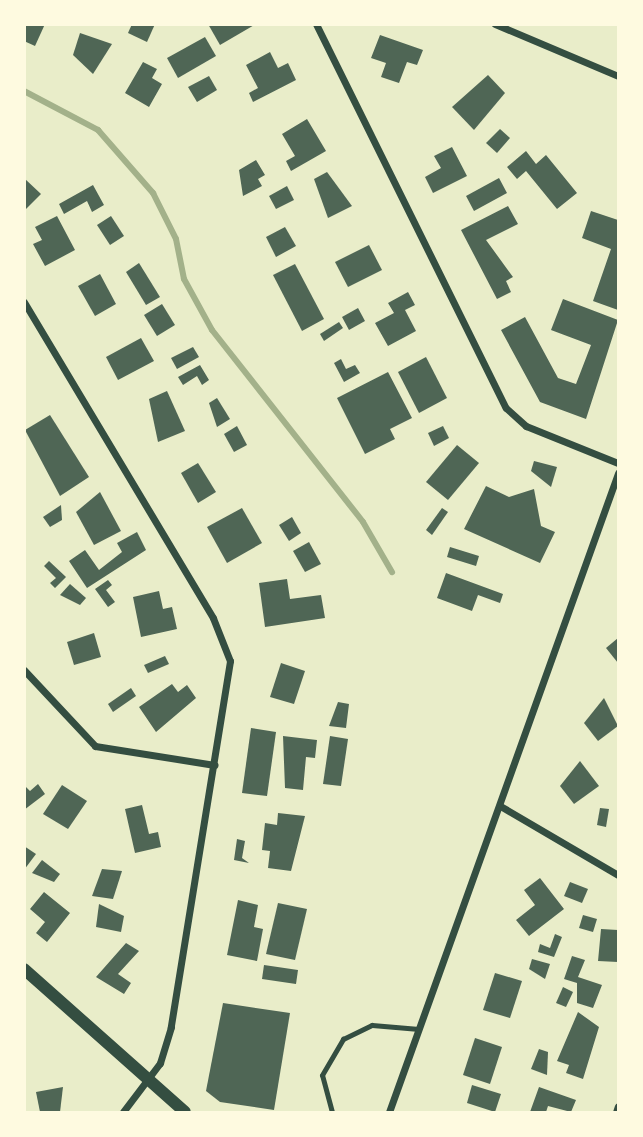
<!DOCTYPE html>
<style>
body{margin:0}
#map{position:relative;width:643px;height:1137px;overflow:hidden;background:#e9edc9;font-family:"Roboto Condensed",sans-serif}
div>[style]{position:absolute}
.stream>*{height:6px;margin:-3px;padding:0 3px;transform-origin:3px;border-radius:3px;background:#a3b18a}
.building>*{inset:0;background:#4f6655}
.service>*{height:5px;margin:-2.5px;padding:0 2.5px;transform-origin:2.5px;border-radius:2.5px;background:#344e41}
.minor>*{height:7px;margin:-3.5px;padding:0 3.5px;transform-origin:3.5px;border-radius:3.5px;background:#344e41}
.tertiary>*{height:12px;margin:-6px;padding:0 6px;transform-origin:6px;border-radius:6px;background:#344e41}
span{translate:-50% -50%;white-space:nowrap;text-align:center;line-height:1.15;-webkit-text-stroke:5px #fefae0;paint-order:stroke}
.frame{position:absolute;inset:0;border:26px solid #fefae0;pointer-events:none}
</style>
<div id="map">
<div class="stream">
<div style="left:24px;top:91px;width:84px;rotate:27.8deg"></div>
<div style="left:98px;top:130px;width:84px;rotate:48.9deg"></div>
<div style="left:153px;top:193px;width:51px;rotate:63.4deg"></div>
<div style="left:176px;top:239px;width:41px;rotate:78.7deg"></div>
<div style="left:184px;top:279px;width:58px;rotate:61.2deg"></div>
<div style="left:212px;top:330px;width:244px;rotate:51.8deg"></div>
<div style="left:363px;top:522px;width:58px;rotate:59.9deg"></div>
</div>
<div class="building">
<div style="clip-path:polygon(24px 24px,45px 24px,35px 46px,24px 41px)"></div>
<div style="clip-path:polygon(132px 24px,155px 24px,147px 42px,128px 33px)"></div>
<div style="clip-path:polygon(208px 24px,256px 24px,220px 45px)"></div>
<div style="clip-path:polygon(80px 33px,112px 44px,93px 74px,73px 55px)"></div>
<div style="clip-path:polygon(380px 35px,423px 50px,417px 65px,407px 62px,399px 83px,381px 77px,386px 63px,371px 58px)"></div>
<div style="clip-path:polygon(205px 37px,216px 56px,178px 78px,167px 58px)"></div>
<div style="clip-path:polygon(270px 52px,278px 68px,288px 63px,296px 80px,253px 102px,249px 93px,258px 88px,246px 65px)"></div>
<div style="clip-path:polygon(143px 62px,157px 69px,152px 78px,162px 84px,149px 107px,125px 93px)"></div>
<div style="clip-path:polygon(488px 75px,505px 93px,474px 130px,452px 107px)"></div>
<div style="clip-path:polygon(209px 76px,217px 90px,197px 102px,188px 87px)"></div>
<div style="clip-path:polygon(307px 119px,326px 151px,291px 171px,286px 161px,295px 156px,282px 134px)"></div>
<div style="clip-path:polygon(500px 129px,510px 138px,497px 153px,486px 143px)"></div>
<div style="clip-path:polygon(452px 147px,467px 176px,433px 193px,425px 177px,441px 168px,434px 156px)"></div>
<div style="clip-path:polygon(526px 151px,536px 164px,546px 155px,577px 193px,557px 209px,526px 171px,517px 179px,507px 167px)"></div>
<div style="clip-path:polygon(256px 160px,265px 175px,258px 179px,262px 186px,243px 196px,239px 170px)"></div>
<div style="clip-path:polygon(327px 172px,352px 206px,328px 218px,314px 179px)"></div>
<div style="clip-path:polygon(24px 178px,41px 194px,24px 211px)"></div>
<div style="clip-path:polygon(499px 178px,507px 193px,474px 211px,466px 196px)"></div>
<div style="clip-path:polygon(93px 185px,104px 205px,92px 212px,87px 201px,64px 214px,59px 204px)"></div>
<div style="clip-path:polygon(287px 186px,294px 200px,276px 209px,269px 196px)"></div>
<div style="clip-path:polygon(508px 206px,518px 224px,486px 240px,513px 277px,506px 281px,511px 292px,497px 299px,461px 230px)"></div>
<div style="clip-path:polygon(591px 211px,618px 220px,618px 310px,593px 301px,611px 249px,582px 238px)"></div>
<div style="clip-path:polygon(57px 216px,75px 250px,45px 266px,33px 244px,42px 240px,35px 227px)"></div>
<div style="clip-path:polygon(111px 216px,124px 236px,110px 245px,97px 225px)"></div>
<div style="clip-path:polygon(285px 227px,296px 246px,276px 257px,266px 237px)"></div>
<div style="clip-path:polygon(369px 245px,382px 270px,348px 287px,335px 262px)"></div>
<div style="clip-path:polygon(139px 263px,160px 297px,146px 305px,126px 272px)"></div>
<div style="clip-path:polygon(295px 264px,324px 319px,302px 331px,273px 275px)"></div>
<div style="clip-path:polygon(100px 274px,116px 304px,95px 316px,78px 286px)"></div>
<div style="clip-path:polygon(408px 292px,415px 305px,405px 310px,416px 331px,388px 346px,375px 323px,394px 313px,388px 303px)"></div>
<div style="clip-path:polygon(563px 299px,618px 320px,586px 419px,540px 402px,501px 330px,525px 317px,558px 378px,576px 384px,591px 345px,551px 330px)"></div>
<div style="clip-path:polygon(162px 304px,175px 325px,157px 336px,144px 315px)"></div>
<div style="clip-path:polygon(358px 308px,365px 321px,349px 330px,342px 317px)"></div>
<div style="clip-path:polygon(339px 322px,343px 328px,324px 341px,320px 334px)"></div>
<div style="clip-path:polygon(141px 338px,154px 361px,118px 380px,106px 357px)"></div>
<div style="clip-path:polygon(193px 347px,199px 357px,177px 369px,171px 358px)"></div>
<div style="clip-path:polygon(426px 357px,447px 398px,419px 413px,398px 372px)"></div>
<div style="clip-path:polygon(341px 359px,346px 369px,355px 365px,360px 373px,344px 382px,334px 363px)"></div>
<div style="clip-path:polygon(200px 365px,209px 380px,202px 385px,197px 376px,183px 385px,178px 377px)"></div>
<div style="clip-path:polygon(388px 372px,412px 418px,390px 429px,395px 439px,365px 454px,337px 398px)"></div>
<div style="clip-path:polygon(167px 391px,185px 431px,158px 442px,149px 399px)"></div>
<div style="clip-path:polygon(217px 398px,230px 419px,217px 427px,209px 403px)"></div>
<div style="clip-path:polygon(50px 415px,89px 477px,60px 496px,25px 430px)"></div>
<div style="clip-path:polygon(237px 426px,247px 445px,234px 452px,224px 434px)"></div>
<div style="clip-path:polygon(443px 426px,449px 438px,434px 446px,428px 433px)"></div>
<div style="clip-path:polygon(457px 445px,479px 463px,448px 500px,426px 482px)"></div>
<div style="clip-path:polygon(534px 461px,557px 467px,551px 487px,531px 471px)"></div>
<div style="clip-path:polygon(198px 463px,216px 492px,198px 503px,181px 473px)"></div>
<div style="clip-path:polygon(486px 486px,509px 497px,534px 489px,541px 526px,555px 532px,540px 563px,464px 529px)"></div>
<div style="clip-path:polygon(100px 492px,121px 531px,94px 545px,76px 512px)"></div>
<div style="clip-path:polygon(61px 505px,62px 520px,50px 527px,43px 517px)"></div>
<div style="clip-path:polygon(242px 508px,262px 543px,227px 563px,207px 527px)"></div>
<div style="clip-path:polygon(442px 508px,448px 512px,432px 535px,426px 530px)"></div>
<div style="clip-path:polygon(292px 517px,301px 533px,289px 541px,279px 525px)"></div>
<div style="clip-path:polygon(137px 532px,146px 550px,87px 588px,69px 561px,85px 550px,99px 570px,122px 552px,117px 543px)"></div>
<div style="clip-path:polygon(309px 542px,321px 564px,305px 572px,293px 551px)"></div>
<div style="clip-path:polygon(450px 547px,479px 556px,476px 566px,447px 557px)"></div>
<div style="clip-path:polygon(49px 561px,66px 577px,55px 588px,50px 583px,56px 578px,44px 566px)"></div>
<div style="clip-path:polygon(446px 573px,503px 594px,500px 603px,478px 595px,472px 611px,437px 598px)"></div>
<div style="clip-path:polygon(287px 579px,290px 599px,321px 595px,325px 618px,265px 627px,259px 583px)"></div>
<div style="clip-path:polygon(108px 580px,112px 585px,106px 590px,115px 602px,108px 607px,95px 589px)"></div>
<div style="clip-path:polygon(70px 584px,86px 598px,80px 605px,60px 595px)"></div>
<div style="clip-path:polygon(159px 591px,163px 609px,172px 607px,177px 629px,141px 637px,133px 597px)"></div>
<div style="clip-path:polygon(94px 633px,101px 657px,74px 665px,67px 642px)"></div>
<div style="clip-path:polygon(618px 638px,618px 663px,606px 648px)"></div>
<div style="clip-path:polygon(165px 656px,169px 664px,148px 673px,144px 665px)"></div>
<div style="clip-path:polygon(281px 663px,305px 671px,294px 704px,270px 697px)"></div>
<div style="clip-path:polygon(172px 684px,178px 692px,187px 685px,196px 698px,156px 732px,139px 707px)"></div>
<div style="clip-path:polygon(131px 688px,136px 696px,113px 712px,108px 704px)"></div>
<div style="clip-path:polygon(604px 698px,618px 726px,598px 741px,584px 723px)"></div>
<div style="clip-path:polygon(338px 702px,349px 704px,346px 728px,329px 726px)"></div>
<div style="clip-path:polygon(251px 728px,276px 732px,267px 796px,242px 793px)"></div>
<div style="clip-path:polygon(283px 736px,317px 740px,315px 758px,306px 757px,303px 790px,285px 788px)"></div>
<div style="clip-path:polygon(330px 736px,348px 739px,341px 786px,323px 784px)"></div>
<div style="clip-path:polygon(580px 761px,599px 786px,574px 804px,560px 786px)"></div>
<div style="clip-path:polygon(38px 784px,45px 794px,24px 810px,24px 785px,30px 791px)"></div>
<div style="clip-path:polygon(62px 785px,87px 801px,68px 829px,43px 814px)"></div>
<div style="clip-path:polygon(142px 805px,149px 834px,158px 832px,161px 847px,135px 853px,125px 809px)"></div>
<div style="clip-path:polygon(600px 808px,609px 809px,606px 827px,597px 825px)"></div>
<div style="clip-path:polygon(278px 813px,305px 816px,291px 871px,268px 868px,270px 851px,262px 850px,265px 823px,277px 825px)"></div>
<div style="clip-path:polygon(237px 839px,245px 841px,242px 858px,249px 863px,234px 860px)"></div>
<div style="clip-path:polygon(24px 846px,36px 854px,24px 870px,25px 856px)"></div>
<div style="clip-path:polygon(42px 860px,60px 874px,54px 882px,32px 873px)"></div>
<div style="clip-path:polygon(102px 869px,122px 871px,113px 899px,92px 896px)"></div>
<div style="clip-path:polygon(540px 878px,564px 909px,529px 936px,516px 920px,535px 905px,524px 890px)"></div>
<div style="clip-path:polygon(570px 882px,588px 889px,582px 903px,564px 896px)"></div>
<div style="clip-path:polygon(44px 892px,70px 913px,47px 942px,36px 933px,45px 922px,30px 909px)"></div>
<div style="clip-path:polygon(238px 900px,258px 905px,254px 927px,263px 929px,257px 961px,227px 955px)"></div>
<div style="clip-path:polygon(278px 903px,307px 909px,295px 960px,266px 954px)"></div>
<div style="clip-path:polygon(99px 904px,124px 916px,121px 932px,96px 927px)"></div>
<div style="clip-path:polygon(583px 915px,597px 919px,593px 932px,579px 928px)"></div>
<div style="clip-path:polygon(601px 929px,618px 930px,618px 962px,598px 961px)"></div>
<div style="clip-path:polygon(555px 934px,562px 937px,554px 957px,538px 952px,540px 944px,550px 948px)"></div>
<div style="clip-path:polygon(126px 943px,139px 951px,118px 974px,131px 983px,124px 994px,96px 977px)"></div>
<div style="clip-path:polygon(572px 956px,585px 960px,578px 977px,602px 985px,593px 1008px,577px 1003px,577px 983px,564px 979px)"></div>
<div style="clip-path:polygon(532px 959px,550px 964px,545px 979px,529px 969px)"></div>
<div style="clip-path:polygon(264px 965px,298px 970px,296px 984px,262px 979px)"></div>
<div style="clip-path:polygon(495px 973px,522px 981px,510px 1018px,483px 1010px)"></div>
<div style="clip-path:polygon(563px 987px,573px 992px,566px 1007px,556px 1003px)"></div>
<div style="clip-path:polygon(223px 1003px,290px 1013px,274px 1110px,220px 1102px,206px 1091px)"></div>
<div style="clip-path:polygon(578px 1012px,599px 1027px,583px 1079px,566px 1073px,569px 1065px,557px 1061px)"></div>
<div style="clip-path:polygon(475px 1038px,502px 1047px,490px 1084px,463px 1075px)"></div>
<div style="clip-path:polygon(539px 1049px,548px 1052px,547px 1075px,531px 1069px)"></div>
<div style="clip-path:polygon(472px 1085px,501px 1094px,495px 1112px,467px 1103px)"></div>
<div style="clip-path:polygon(63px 1087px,60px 1112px,40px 1112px,36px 1092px)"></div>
<div style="clip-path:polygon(539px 1087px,576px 1100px,571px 1112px,548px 1106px,546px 1112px,530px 1112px)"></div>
</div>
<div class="service">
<div style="left:332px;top:1112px;width:38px;rotate:-105deg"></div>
<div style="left:322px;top:1075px;width:42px;rotate:-59.7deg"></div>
<div style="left:343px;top:1039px;width:32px;rotate:-26deg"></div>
<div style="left:372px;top:1025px;width:47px;rotate:4.9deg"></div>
</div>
<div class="minor">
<div style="left:316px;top:24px;width:428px;rotate:63.7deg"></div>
<div style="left:506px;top:408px;width:27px;rotate:42deg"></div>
<div style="left:526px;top:426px;width:99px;rotate:21.9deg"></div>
<div style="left:495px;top:24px;width:134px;rotate:22.9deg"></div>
<div style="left:24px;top:302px;width:368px;rotate:59.1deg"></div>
<div style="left:213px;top:618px;width:46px;rotate:68.4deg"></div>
<div style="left:230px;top:661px;width:371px;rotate:99.2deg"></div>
<div style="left:171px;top:1027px;width:38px;rotate:107deg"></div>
<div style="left:160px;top:1063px;width:61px;rotate:127.1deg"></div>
<div style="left:24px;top:670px;width:104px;rotate:46.9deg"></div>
<div style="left:95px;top:746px;width:121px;rotate:9deg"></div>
<div style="left:502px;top:807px;width:134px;rotate:30.4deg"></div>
<div style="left:389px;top:1112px;width:679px;rotate:-70.28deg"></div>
<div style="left:616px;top:1112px;width:6px;rotate:-72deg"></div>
</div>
<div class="tertiary">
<div style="left:24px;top:969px;width:215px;rotate:41.6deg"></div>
</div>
<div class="frame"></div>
</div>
